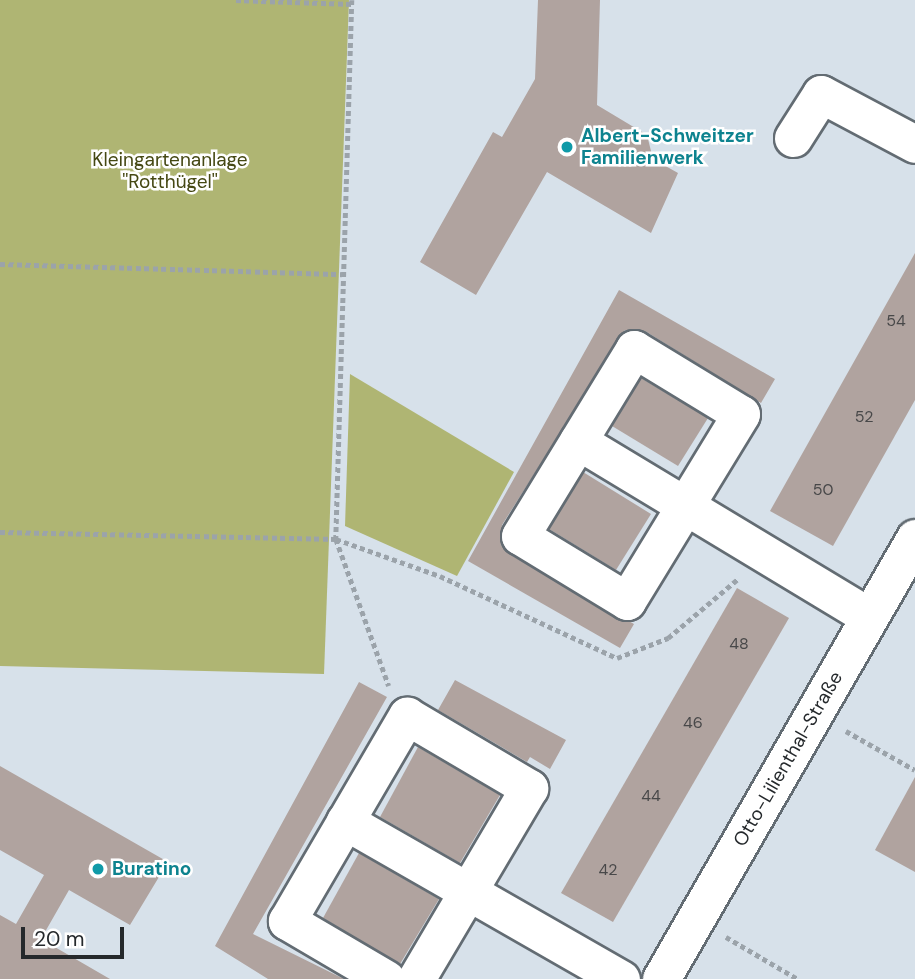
<!DOCTYPE html>
<meta charset="utf-8">
<style>
body{margin:0}
#map{position:relative;width:915px;height:979px;overflow:hidden;background:#d7e1ea;font-family:"DM Sans",sans-serif}
div>[style]{position:absolute}
.green>*{inset:0;background:#afb573}
.building>*{inset:0;background:#b0a39f}
.path>*{height:4.5px;margin-top:-2.25px;transform-origin:0;background:repeating-linear-gradient(90deg,#9ba3aa 0 5px,transparent 0 8.5px)}
.roads{filter:drop-shadow(2px 0 #636c73) drop-shadow(-2px 0 #636c73) drop-shadow(0 2px #636c73) drop-shadow(0 -2px #636c73)}
.minor>*{height:37px;margin:-18.5px;padding:0 18.5px;transform-origin:18.5px;border-radius:18.5px;background:#fff}
.dots>*{width:19px;height:19px;translate:-50% -50%;box-sizing:border-box;border:4px solid #fff;border-radius:50%}
span{translate:-50% -50%;white-space:nowrap;text-align:center;line-height:1.15;-webkit-text-stroke:5px #fff;paint-order:stroke}
.number-label{font-size:16px;color:#484849}
.number-label span{-webkit-text-stroke-width:0}
.culture-label{font-size:19px;color:#0d838f;font-weight:700}
.left{translate:0 -50%;text-align:left}
.park-label{font-size:19px;color:#454813}
.street-label{font-size:19px;color:#25292c}
.scale{position:absolute;left:21px;top:927px;width:103px;height:32px;box-sizing:border-box;border:4px solid #25292c;border-top:0;padding-left:9px;font-size:21px;line-height:24px;white-space:nowrap;color:#25292c;-webkit-text-stroke:5px #fff;paint-order:stroke}
</style>
<div id="map">
<div class="green">
<div style="clip-path:polygon(0 0,349px 0,324px 674px,0 666px)"></div>
<div style="clip-path:polygon(350px 374px,514px 472px,457px 576px,345px 526px)"></div>
</div>
<div class="building">
<div style="clip-path:polygon(538px 0,600px 0,597px 105px,647px 135px,653px 159px,678px 173px,651px 233px,547px 172px,476px 295px,420px 262px,493px 132px,502px 137px,535px 79px)"></div>
<div style="clip-path:polygon(915px 253px,915px 400px,833px 546px,770px 511px)"></div>
<div style="clip-path:polygon(619px 290px,775px 379px,761px 403px,645px 331px,625px 330px,502px 525px,501px 545px,509px 554px,634px 624px,620px 648px,468px 561px)"></div>
<div style="clip-path:polygon(641px 378px,708px 418px,678px 466px,612px 426px)"></div>
<div style="clip-path:polygon(583px 472px,651px 514px,616px 570px,549px 529px)"></div>
<div style="clip-path:polygon(737px 588px,789px 618px,613px 922px,561px 893px)"></div>
<div style="clip-path:polygon(455px 680px,566px 740px,550px 769px,530px 757px,527px 762px,438px 710px)"></div>
<div style="clip-path:polygon(359px 682px,387px 697px,253px 934px,344px 979px,268px 979px,215px 946px)"></div>
<div style="clip-path:polygon(418px 747px,500px 795px,460px 863px,380px 817px)"></div>
<div style="clip-path:polygon(0 766px,168px 862px,130px 925px,69px 890px,41px 939px,110px 979px,0 979px,0 915px,16px 924px,44px 875px,0 850px)"></div>
<div style="clip-path:polygon(915px 777px,915px 872px,875px 850px)"></div>
<div style="clip-path:polygon(359px 853px,439px 899px,400px 964px,323px 918px)"></div>
</div>
<div class="path">
<div style="left:236px;top:0;width:116px;rotate:2deg"></div>
<div style="left:352px;top:0;width:539px;rotate:91.7deg"></div>
<div style="left:336px;top:539px;width:156px;rotate:70.2deg"></div>
<div style="left:0;top:264px;width:342px;rotate:1.7deg"></div>
<div style="left:0;top:532px;width:336px;rotate:1.2deg"></div>
<div style="left:336px;top:539px;width:110px;rotate:19.6deg"></div>
<div style="left:440px;top:576px;width:195px;rotate:24.9deg"></div>
<div style="left:617px;top:658px;width:55px;rotate:-21.4deg"></div>
<div style="left:668px;top:638px;width:93px;rotate:-40.2deg"></div>
<div style="left:846px;top:731px;width:79px;rotate:29.5deg"></div>
<div style="left:726px;top:937px;width:83px;rotate:30.3deg"></div>
</div>
<div class="roads">
<div class="minor">
<div style="left:793px;top:138px;width:52px;rotate:-57.5deg"></div>
<div style="left:821px;top:94px;width:106px;rotate:28deg"></div>
<div style="left:634px;top:349px;width:125px;rotate:31.3deg"></div>
<div style="left:741px;top:414px;width:219px;rotate:121.4deg"></div>
<div style="left:627px;top:601px;width:125px;rotate:-148.7deg"></div>
<div style="left:520px;top:536px;width:219px;rotate:-58.6deg"></div>
<div style="left:578px;top:441px;width:339px;rotate:31.1deg"></div>
<div style="left:345px;top:821px;width:318px;rotate:29.8deg"></div>
<div style="left:386px;top:979px;width:115px;rotate:-149.6deg"></div>
<div style="left:287px;top:921px;width:238px;rotate:-59.7deg"></div>
<div style="left:407px;top:716px;width:142px;rotate:30.5deg"></div>
<div style="left:529px;top:788px;width:222px;rotate:120.6deg"></div>
<div style="left:661px;top:979px;width:509px;rotate:-60.06deg"></div>
</div>
</div>
<div class="dots">
<div style="left:567px;top:147px;background:#0f9aa8"></div>
<div style="left:98px;top:869px;background:#0f9aa8"></div>
</div>
<div class="number-label">
<span style="left:896px;top:321px">54</span>
<span style="left:864px;top:417px">52</span>
<span style="left:823px;top:490px">50</span>
<span style="left:739px;top:644px">48</span>
<span style="left:693px;top:723px">46</span>
<span style="left:651px;top:796px">44</span>
<span style="left:608px;top:870px">42</span>
</div>
<div class="culture-label">
<span class="left" style="left:581px;top:147px">Albert-Schweitzer<br>Familienwerk</span>
<span class="left" style="left:112px;top:869px">Buratino</span>
</div>
<div class="park-label">
<span style="left:170px;top:171px">Kleingartenanlage<br>''Rotthügel''</span>
</div>
<div class="street-label">
<span style="left:788px;top:759px;rotate:-60deg">Otto-Lilienthal-Straße</span>
</div>
<div class="scale">20 m</div>
</div>
